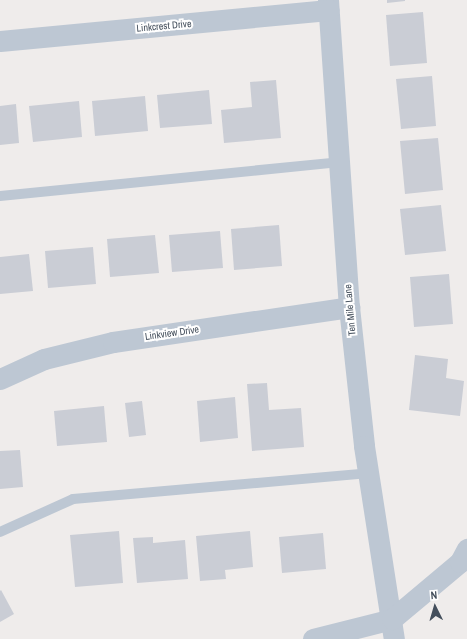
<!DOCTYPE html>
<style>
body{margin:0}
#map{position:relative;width:467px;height:639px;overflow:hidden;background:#efeceb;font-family:"Archivo Narrow",sans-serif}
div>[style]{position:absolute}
.building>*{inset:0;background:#cacdd5}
.lane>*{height:10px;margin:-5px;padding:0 5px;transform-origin:5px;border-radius:5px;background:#bdc7d3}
.street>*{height:21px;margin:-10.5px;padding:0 10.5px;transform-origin:10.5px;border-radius:10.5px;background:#bdc7d3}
span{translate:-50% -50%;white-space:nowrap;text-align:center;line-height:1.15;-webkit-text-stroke:4px #fff;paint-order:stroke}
.street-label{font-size:10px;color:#434e5b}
.north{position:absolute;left:415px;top:587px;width:40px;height:40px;-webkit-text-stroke:3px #fff;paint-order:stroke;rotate:355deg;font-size:11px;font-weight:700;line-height:16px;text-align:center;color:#434e5b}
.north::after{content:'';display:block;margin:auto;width:14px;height:18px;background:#434e5b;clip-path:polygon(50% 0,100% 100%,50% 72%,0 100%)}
</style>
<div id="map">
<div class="building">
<div style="clip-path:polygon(387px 0,405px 0,405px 1px,387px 3px)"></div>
<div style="clip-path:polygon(423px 12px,427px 63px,390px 66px,386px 15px)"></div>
<div style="clip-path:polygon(432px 76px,436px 126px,401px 129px,396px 79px)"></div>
<div style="clip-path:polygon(276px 80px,281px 138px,224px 143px,221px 110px,252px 107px,250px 82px)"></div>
<div style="clip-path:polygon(209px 90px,212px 124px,160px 128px,157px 95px)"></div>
<div style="clip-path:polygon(145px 96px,148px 131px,95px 136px,92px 101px)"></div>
<div style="clip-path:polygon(79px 101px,82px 137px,33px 142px,29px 106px)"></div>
<div style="clip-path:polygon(16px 104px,19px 143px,0 145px,0 106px)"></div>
<div style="clip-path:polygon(438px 138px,443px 190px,405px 194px,400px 141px)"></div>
<div style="clip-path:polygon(441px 205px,446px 251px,405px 255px,400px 209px)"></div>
<div style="clip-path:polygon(279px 225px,282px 266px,234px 270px,231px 229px)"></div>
<div style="clip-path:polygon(220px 231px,223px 268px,172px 272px,169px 235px)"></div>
<div style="clip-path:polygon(155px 235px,159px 273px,110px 277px,107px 239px)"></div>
<div style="clip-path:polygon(93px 247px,96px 284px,48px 288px,45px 251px)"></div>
<div style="clip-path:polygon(29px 254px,33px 291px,0 294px,0 257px)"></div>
<div style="clip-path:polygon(449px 274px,453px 324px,414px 327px,410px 277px)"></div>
<div style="clip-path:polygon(415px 355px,448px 359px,446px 378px,464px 381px,460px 416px,409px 410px)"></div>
<div style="clip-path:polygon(267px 383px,269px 410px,301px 408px,304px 447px,252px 451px,247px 384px)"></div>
<div style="clip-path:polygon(235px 397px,238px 438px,200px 442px,197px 401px)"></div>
<div style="clip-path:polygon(142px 401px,146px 435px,129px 437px,125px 403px)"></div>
<div style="clip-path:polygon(104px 406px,107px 442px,57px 446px,54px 411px)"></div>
<div style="clip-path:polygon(20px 450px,23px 487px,0 489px,0 451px)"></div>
<div style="clip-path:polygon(119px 531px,123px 583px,75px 587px,70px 535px)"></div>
<div style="clip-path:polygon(250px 531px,253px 567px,225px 570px,226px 579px,200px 581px,196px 536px)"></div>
<div style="clip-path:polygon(323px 533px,326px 569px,282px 573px,279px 537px)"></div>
<div style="clip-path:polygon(153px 537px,153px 543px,185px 540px,188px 579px,137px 583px,133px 538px)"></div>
<div style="clip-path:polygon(1px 590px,14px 614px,0 622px,0 591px)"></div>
</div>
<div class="lane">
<div style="left:0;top:196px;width:341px;rotate:-5.7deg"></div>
<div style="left:0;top:532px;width:80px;rotate:-24.3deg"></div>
<div style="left:73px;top:499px;width:297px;rotate:-5deg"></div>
</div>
<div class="street">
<div style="left:328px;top:0;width:308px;rotate:86.1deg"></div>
<div style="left:349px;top:307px;width:140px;rotate:83.8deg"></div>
<div style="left:364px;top:446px;width:195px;rotate:81.2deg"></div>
<div style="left:0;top:41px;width:330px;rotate:-5.4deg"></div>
<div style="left:0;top:379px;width:48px;rotate:-24.4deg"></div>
<div style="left:44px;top:359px;width:71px;rotate:-13.8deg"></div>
<div style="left:113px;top:342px;width:239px;rotate:-8.4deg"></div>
<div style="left:313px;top:639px;width:81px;rotate:-14.2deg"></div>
<div style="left:392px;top:619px;width:89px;rotate:-40deg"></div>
<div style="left:460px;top:562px;width:15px;rotate:-62deg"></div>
</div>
<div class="street-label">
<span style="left:164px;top:26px;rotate:-5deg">Linkcrest Drive</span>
<span style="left:350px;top:310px;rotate:-95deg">Ten Mile Lane</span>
<span style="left:172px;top:333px;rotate:-8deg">Linkview Drive</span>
</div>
<div class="north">N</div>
</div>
